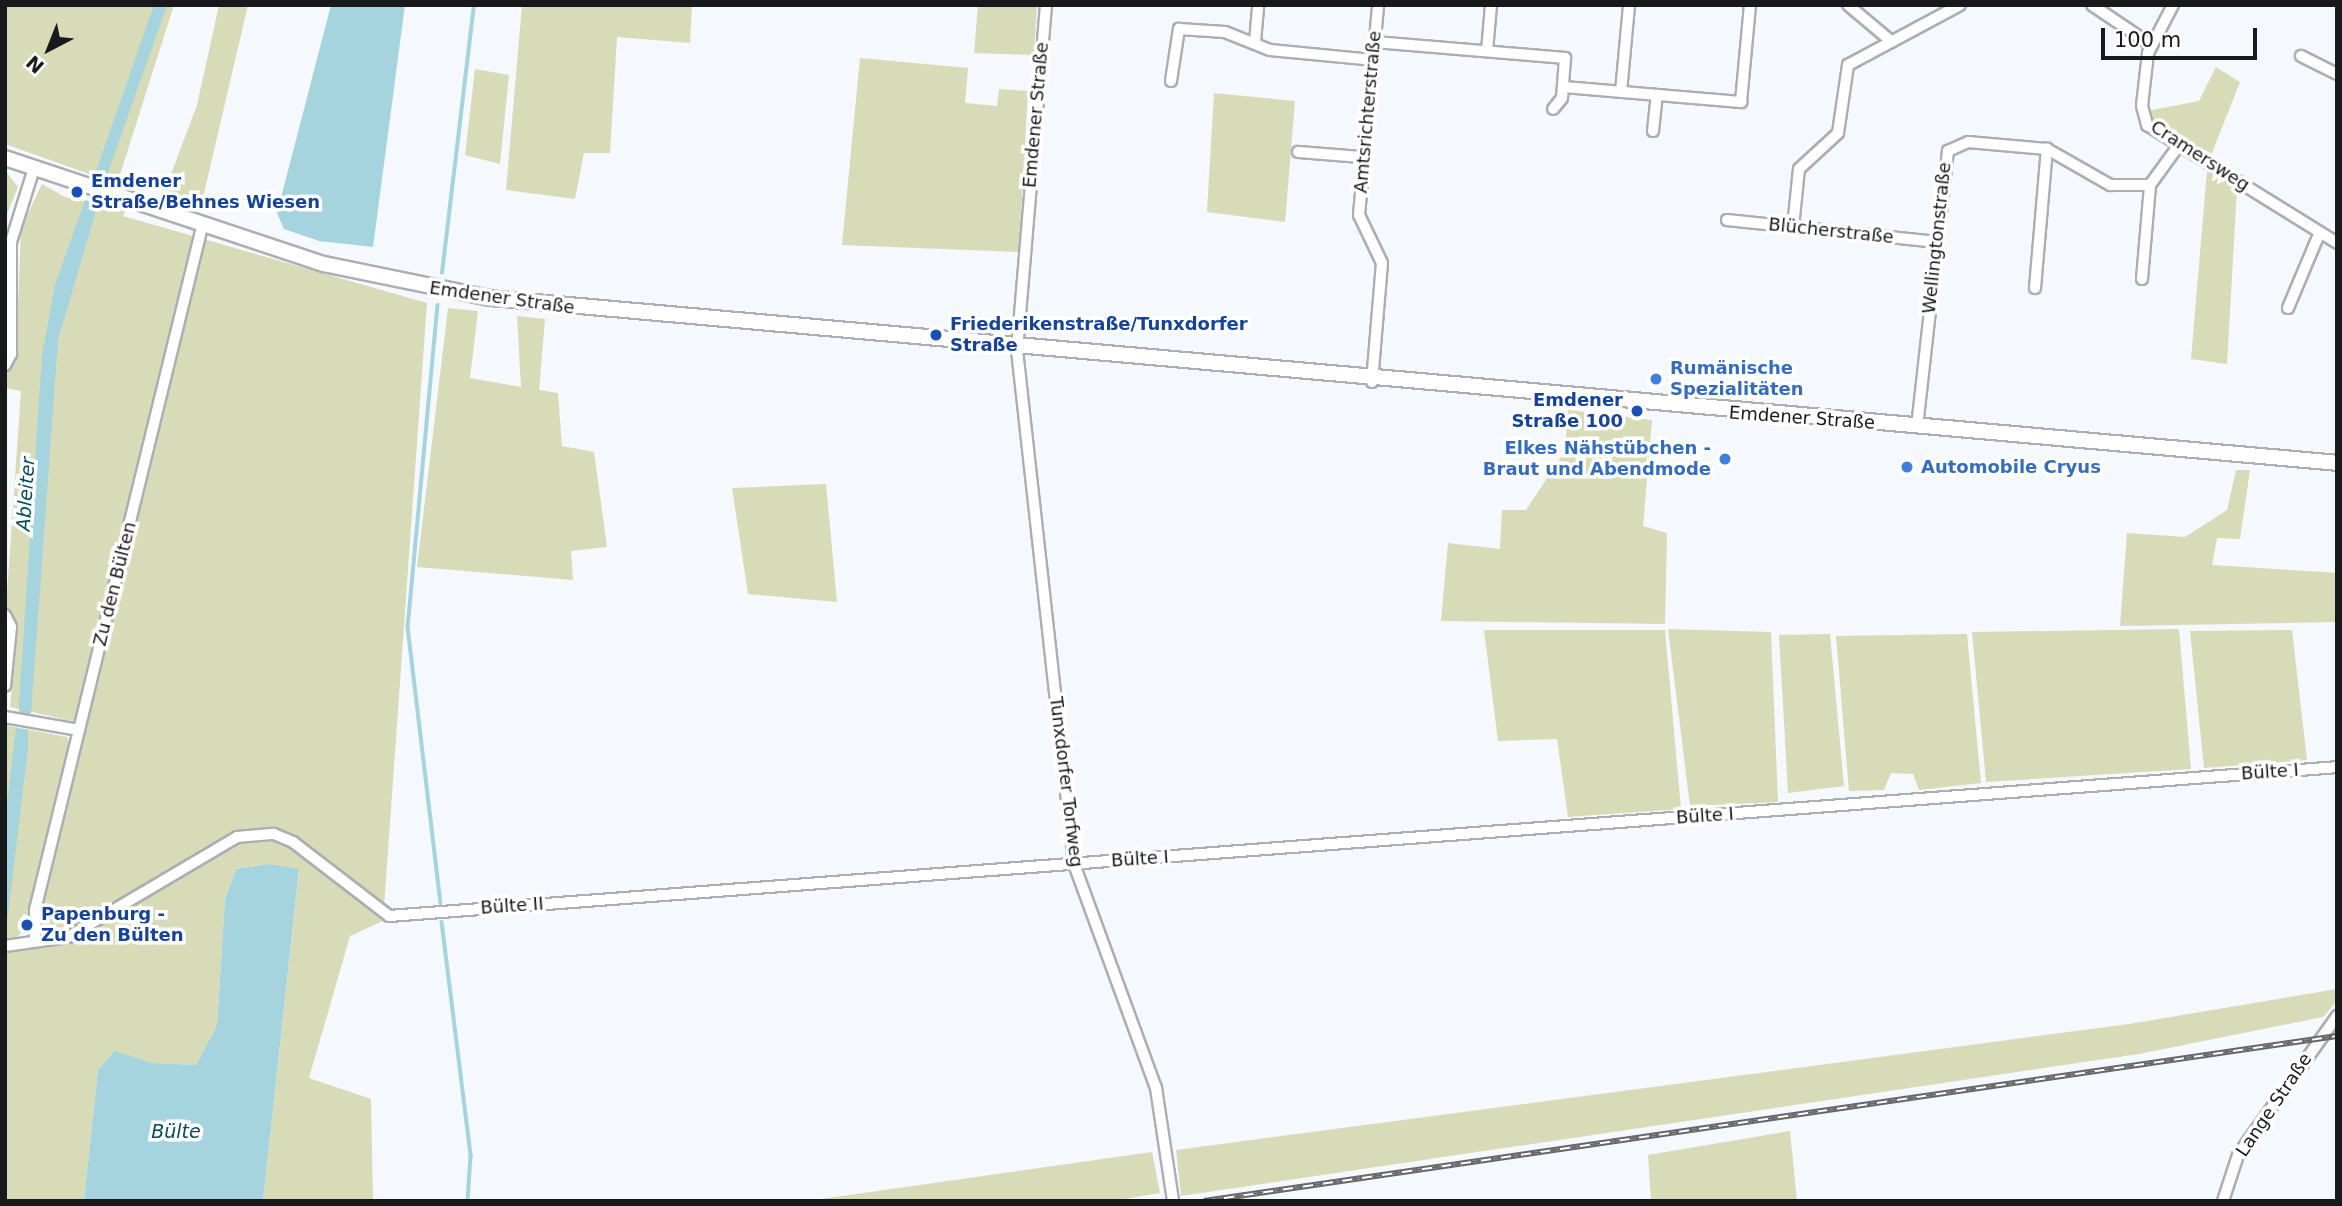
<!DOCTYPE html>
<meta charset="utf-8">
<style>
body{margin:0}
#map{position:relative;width:2342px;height:1206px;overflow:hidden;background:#f5f8fd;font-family:"DejaVu Sans",sans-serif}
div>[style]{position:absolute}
.green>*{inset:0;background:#d7dbb7}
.water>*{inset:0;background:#a5d4de}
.stream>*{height:3.5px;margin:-1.75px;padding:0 1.75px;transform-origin:1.75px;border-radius:1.75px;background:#a5d4de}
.roads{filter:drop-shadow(2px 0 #abaeb3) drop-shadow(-2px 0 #abaeb3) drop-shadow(0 2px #abaeb3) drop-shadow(0 -2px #abaeb3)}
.street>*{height:10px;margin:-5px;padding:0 5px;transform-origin:5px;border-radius:5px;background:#fff}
.secondary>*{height:14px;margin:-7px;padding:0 7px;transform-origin:7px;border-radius:7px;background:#fff}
.rail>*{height:6px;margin-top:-3px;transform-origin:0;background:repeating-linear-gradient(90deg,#fff 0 10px,#646668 0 20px);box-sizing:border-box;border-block:2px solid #646668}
.dots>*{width:19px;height:19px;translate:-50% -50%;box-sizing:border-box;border:4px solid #fff;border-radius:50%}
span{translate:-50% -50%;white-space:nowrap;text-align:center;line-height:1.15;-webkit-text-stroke:7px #fff;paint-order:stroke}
.street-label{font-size:18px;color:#18191a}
.transit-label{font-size:18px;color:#164399;font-weight:700}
.left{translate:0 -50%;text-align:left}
.right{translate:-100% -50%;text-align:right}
.shop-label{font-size:18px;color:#366cbe;font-weight:700}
.water-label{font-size:19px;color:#034b56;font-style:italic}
.frame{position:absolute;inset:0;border:7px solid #18191a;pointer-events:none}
.north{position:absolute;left:14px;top:14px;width:70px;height:70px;-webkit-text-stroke:5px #fff;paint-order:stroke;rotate:222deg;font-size:19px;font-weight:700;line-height:28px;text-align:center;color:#18191a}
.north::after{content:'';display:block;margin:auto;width:24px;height:32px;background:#18191a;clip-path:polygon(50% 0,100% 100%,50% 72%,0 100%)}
.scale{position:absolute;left:2101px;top:28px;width:156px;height:32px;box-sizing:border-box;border:4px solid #18191a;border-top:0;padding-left:9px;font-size:21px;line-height:24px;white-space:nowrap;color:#18191a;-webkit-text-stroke:5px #fff;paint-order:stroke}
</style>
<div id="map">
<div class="green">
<div style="clip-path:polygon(5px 5px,174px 5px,117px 184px,5px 144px)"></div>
<div style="clip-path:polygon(219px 5px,248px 5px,201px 206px,162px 198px,197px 105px)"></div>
<div style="clip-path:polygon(522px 5px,692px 5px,690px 43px,617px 37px,610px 153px,584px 153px,575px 199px,506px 190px)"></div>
<div style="clip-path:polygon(978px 5px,1037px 5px,1034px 55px,974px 53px)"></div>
<div style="clip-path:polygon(860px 58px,968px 68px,965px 103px,997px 106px,999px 89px,1028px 91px,1019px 252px,842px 245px)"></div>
<div style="clip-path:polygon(2216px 67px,2240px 82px,2210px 158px,2154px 124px,2147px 111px,2199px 101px)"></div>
<div style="clip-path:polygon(475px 69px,509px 75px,500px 164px,465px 155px)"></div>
<div style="clip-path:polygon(1214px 93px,1295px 101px,1285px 222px,1207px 212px)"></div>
<div style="clip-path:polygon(5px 170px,18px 187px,7px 214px,5px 213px)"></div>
<div style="clip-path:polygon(2207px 171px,2237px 189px,2227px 364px,2191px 359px)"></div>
<div style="clip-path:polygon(42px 184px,65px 197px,125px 211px,123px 216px,427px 303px,383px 921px,350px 936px,309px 1078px,371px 1099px,373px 1201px,263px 1201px,299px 870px,269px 864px,236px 869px,225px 899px,217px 1025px,196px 1065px,152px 1063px,115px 1052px,98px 1070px,84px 1201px,5px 1201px,5px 954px,52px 942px,51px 933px,38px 927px,37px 910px,85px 724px,10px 707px,17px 626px,6px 608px,21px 391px,5px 388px,5px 374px,16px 362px,21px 228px)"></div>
<div style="clip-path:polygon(448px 308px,478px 311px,470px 378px,521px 387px,517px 316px,545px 319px,539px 390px,558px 393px,562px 446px,594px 452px,607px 547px,571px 551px,573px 580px,417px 567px)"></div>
<div style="clip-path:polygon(1568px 410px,1652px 420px,1643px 526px,1667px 533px,1665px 624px,1441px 621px,1448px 543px,1500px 549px,1502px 510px,1526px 510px,1565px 451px)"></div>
<div style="clip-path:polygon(2236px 470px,2250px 470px,2240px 539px,2217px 538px,2212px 565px,2337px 573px,2337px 622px,2120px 626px,2127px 533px,2185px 537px,2227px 510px)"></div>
<div style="clip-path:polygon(826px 484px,837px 602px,748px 594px,732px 488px)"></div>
<div style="clip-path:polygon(1668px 629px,1771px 632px,1778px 802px,1690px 806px)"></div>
<div style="clip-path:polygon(2179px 629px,2191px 769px,1986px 782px,1972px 632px)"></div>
<div style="clip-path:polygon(1484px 630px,1665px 630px,1681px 809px,1568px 817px,1557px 739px,1498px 741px)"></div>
<div style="clip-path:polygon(2292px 630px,2307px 760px,2204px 768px,2190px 631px)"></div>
<div style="clip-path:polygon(1830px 634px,1844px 786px,1788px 793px,1779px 635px)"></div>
<div style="clip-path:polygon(1967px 634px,1981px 783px,1919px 790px,1913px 774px,1891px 773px,1884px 790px,1849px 791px,1836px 636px)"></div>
<div style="clip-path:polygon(5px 725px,67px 737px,71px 747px,29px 915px,23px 914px,20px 927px,26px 928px,15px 939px,5px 939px)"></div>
<div style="clip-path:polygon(2337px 989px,2337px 1001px,2323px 1017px,2139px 1054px,1181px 1196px,1176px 1150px,2129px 1024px)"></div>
<div style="clip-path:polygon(1790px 1131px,1797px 1201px,1651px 1201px,1648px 1155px)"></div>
<div style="clip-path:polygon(1152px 1152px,1160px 1193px,1112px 1201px,807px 1201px)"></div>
</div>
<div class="water">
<div style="clip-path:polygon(154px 5px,167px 5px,105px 181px,94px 177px)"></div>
<div style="clip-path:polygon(331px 5px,405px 5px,373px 247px,319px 241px,284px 229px,277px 213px)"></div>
<div style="clip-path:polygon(85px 200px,98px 204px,58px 340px,31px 714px,19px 713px,19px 703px,42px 355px,55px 285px)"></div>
<div style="clip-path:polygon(16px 728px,28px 730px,28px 749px,5px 939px,5px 818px)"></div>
<div style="clip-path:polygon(269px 864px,299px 869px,263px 1201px,84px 1201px,98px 1070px,115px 1051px,152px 1063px,196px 1065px,217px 1025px,225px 899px,236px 869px)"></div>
</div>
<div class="stream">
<div style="left:442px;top:273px;width:270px;rotate:-83.2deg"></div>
<div style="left:438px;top:305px;width:323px;rotate:95.3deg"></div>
<div style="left:408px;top:627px;width:278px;rotate:83.2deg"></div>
<div style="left:442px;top:922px;width:236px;rotate:82.9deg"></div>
<div style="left:471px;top:1156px;width:45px;rotate:93.8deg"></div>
</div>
<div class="roads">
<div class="street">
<div style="left:1046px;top:5px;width:346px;rotate:94.8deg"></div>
<div style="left:1017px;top:350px;width:517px;rotate:83.67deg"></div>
<div style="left:1074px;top:864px;width:239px;rotate:69.9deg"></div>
<div style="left:1156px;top:1088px;width:114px;rotate:81.4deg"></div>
<div style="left:1848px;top:5px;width:57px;rotate:40.1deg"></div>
<div style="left:2092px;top:5px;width:70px;rotate:33.9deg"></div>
<div style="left:2173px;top:5px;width:54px;rotate:117.5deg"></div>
<div style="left:2148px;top:53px;width:53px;rotate:96.5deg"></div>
<div style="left:2142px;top:106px;width:20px;rotate:75deg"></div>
<div style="left:2147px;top:125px;width:224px;rotate:31.8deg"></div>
<div style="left:1255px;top:42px;width:37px;rotate:-85deg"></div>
<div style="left:1375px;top:42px;width:191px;rotate:4.8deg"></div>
<div style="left:1565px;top:58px;width:40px;rotate:94.3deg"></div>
<div style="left:1562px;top:98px;width:14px;rotate:129deg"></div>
<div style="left:1487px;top:51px;width:46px;rotate:-85deg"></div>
<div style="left:2301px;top:56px;width:40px;rotate:26.6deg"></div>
<div style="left:1171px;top:81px;width:53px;rotate:-81.3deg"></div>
<div style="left:1179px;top:29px;width:46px;rotate:3.7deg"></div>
<div style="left:1225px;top:32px;width:48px;rotate:21.8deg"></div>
<div style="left:1270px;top:50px;width:103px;rotate:5.5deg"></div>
<div style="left:1563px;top:87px;width:179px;rotate:4.8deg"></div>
<div style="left:1741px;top:102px;width:97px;rotate:-84.7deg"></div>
<div style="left:1621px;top:92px;width:87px;rotate:-84.7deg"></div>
<div style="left:1653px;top:131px;width:36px;rotate:-84deg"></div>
<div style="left:1298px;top:152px;width:64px;rotate:4.5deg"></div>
<div style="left:1727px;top:220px;width:209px;rotate:6deg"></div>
<div style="left:1793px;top:227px;width:58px;rotate:-84.1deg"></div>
<div style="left:1799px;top:169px;width:53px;rotate:-42.7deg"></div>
<div style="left:1838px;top:133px;width:69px;rotate:-81.6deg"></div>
<div style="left:1848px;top:65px;width:127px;rotate:-28.2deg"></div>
<div style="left:2142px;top:279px;width:94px;rotate:-85.1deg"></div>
<div style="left:2035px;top:288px;width:140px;rotate:-85.1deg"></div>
<div style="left:2288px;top:308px;width:82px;rotate:-67.2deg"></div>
<div style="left:5px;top:365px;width:13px;rotate:-61deg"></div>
<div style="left:11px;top:354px;width:112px;rotate:-90deg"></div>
<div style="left:11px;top:242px;width:77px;rotate:-72.7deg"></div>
<div style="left:1372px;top:382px;width:119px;rotate:-85.2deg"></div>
<div style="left:1382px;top:263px;width:53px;rotate:-115.6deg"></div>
<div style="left:1359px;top:215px;width:211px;rotate:-84.8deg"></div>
<div style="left:1917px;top:427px;width:278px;rotate:-83.6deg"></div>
<div style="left:1948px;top:151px;width:22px;rotate:-24deg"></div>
<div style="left:1968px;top:142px;width:79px;rotate:5.1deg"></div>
<div style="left:2047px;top:149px;width:73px;rotate:29.7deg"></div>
<div style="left:2110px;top:185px;width:40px"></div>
<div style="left:2150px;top:185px;width:49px;rotate:-54.1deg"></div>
<div style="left:5px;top:615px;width:13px;rotate:63deg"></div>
<div style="left:11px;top:627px;width:59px;rotate:95.8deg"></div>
<div style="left:5px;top:717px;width:75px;rotate:10deg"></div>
<div style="left:35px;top:941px;width:31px;rotate:-90deg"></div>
<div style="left:35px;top:910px;width:703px;rotate:-76.26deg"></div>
<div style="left:5px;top:946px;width:64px;rotate:-8.1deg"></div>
<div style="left:68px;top:937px;width:196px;rotate:-30.6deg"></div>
<div style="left:237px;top:837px;width:37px;rotate:-5deg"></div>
<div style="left:274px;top:834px;width:21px;rotate:23deg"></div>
<div style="left:293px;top:842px;width:121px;rotate:37.6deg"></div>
<div style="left:389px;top:916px;width:1954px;rotate:-4.37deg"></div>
<div style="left:2223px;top:1201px;width:48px;rotate:-71.9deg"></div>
<div style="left:2238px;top:1155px;width:171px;rotate:-54.5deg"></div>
</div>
<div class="secondary">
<div style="left:5px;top:158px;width:336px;rotate:18.4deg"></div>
<div style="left:324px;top:264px;width:169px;rotate:11.6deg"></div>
<div style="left:490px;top:298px;width:1854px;rotate:5.1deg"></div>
</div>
</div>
<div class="rail">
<div style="left:1204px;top:1201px;width:1145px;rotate:-8.29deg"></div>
</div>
<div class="dots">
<div style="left:77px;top:192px;background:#1a4fb4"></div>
<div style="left:936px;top:335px;background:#1a4fb4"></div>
<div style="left:1656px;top:379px;background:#3f7fe0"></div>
<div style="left:1637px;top:411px;background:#1a4fb4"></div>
<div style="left:1725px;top:459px;background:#3f7fe0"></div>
<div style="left:1907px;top:467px;background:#3f7fe0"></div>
<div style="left:27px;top:925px;background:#1a4fb4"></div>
</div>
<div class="street-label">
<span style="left:1368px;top:112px;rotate:-85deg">Amtsrichterstraße</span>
<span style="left:1036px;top:115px;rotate:-85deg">Emdener Straße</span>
<span style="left:2200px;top:156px;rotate:33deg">Cramersweg</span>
<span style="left:1831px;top:231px;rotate:6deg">Blücherstraße</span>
<span style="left:1937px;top:238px;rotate:-84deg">Wellingtonstraße</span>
<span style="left:502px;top:298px;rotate:8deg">Emdener Straße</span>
<span style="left:1802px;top:418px;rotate:4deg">Emdener Straße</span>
<span style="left:115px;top:584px;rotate:-76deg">Zu den Bülten</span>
<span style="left:2270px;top:772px;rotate:-4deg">Bülte I</span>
<span style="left:1066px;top:782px;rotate:83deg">Tunxdorfer Torfweg</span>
<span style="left:1705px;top:816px;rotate:-4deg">Bülte I</span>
<span style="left:1140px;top:859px;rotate:-4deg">Bülte I</span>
<span style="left:512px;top:906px;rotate:-4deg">Bülte II</span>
<span style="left:2274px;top:1105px;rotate:-56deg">Lange Straße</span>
</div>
<div class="transit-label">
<span class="left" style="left:91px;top:192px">Emdener<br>Straße/Behnes Wiesen</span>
<span class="left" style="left:950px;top:335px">Friederikenstraße/Tunxdorfer<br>Straße</span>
<span class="right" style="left:1623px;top:411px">Emdener<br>Straße 100</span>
<span class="left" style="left:41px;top:925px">Papenburg -<br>Zu den Bülten</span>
</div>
<div class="shop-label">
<span class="left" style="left:1670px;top:379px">Rumänische<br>Spezialitäten</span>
<span class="right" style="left:1711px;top:459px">Elkes Nähstübchen -<br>Braut und Abendmode</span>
<span class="left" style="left:1921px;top:467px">Automobile Cryus</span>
</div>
<div class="water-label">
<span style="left:26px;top:494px;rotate:-86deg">Ableiter</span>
<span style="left:176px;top:1132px">Bülte</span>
</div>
<div class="frame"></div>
<div class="north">N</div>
<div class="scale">100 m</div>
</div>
